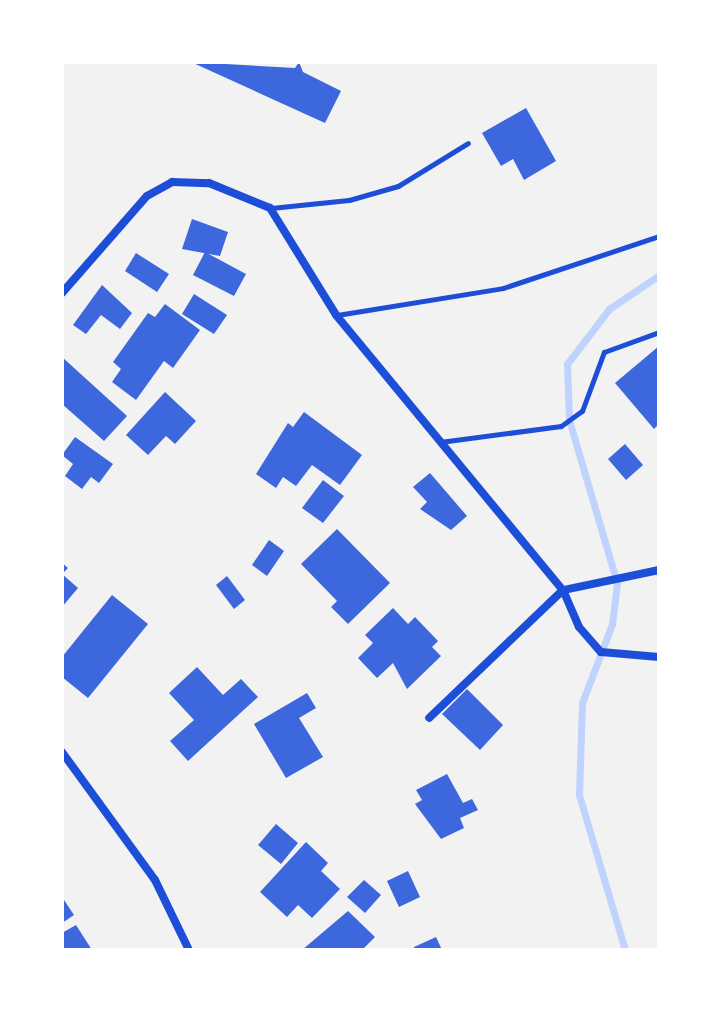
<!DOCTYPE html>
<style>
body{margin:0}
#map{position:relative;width:721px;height:1012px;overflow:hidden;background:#f2f2f2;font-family:"IBM Plex Sans",sans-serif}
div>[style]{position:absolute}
.stream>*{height:7px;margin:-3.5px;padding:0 3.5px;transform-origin:3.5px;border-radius:3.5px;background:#bfd3fe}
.building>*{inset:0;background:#3d67dc}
.service>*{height:5px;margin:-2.5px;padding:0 2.5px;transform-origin:2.5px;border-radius:2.5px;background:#1d4ed8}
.minor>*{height:8px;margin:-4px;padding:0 4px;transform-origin:4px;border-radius:4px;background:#1d4ed8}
span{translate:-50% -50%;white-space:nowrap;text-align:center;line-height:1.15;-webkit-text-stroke:8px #fff;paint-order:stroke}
.frame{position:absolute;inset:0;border:64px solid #fff;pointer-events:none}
</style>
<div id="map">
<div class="stream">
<div style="left:625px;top:950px;width:162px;rotate:-106.5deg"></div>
<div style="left:579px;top:795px;width:92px;rotate:-88.1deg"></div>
<div style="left:582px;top:703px;width:85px;rotate:-69.2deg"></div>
<div style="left:612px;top:624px;width:41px;rotate:-83deg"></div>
<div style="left:617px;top:583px;width:170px;rotate:-106.4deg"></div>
<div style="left:569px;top:420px;width:56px;rotate:-92deg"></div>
<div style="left:567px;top:364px;width:69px;rotate:-52.6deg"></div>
<div style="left:609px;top:309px;width:60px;rotate:-34.2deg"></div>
</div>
<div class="building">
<div style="clip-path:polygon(191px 62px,295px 68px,299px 62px,303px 72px,341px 91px,325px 123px)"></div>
<div style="clip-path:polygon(526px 108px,556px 161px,524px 180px,513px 159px,501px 166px,482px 133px)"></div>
<div style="clip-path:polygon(192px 219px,228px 232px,220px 256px,182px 249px)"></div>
<div style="clip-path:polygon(205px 252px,246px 274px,234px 296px,193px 275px)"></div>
<div style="clip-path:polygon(136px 253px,169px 274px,157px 292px,125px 271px)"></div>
<div style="clip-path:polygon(102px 285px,132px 313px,120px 329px,101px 315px,86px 334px,73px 325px)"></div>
<div style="clip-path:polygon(194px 294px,227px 315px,214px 334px,182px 314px)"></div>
<div style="clip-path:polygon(165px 304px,200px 330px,173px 368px,164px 361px,136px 400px,112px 382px,121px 369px,113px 362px,148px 313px,155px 317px)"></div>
<div style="clip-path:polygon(659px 346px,659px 424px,654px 429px,615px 383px)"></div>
<div style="clip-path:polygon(62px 357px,127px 416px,104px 441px,62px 404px)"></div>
<div style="clip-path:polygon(165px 392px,196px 421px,175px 444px,166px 436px,148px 455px,126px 435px)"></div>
<div style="clip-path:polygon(304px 412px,362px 455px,340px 485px,312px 465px,296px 486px,283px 477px,276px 488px,256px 474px,288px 423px,293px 427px)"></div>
<div style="clip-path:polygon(75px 437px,113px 464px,99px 483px,91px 477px,82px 489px,65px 476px,73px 464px,62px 455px)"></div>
<div style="clip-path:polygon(625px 444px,643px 465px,626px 480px,608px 459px)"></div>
<div style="clip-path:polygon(430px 473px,467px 516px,451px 530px,420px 509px,427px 502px,413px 487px)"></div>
<div style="clip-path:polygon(323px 480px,344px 496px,323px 523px,302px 508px)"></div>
<div style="clip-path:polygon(337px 529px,390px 583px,348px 624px,331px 607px,337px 601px,301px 564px)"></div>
<div style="clip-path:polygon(269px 540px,284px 551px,267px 576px,252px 565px)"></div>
<div style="clip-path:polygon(62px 563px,68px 568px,62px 574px,78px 588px,62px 607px)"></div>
<div style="clip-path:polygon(227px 576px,245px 600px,234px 609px,216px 585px)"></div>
<div style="clip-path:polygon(112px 595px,148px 624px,88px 698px,62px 677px,62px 657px)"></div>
<div style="clip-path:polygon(393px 608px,408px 624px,415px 617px,438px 641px,432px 647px,441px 656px,407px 689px,393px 663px,377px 678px,358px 658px,373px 643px,365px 635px)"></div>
<div style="clip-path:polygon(197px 667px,223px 695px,241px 679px,258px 697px,188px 761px,170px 741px,194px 720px,169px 693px)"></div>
<div style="clip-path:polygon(467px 689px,503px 725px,480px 750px,442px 714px)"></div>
<div style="clip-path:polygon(307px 693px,316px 708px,299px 718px,323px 757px,286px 778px,254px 724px)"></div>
<div style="clip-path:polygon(447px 774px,463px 803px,472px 799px,478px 810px,460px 818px,464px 828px,441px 839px,415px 804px,422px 800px,416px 790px)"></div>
<div style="clip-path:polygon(276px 824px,298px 843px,281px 864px,258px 845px)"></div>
<div style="clip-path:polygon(306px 842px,328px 863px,321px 871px,340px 889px,312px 918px,298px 905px,287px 917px,260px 892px)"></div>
<div style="clip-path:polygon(408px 871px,420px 897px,399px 907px,387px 881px)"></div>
<div style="clip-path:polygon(364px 880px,381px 895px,365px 913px,347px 897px)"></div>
<div style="clip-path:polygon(62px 897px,74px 915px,62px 923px)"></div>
<div style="clip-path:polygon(348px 911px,375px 937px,362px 950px,302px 950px)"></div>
<div style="clip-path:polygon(76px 925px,92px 950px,62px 950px,62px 933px)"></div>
<div style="clip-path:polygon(436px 937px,442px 950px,415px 950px,414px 947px)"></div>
</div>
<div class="service">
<div style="left:271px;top:208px;width:78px;rotate:-5.9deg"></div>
<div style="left:349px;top:200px;width:51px;rotate:-15.9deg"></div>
<div style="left:398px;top:186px;width:82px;rotate:-31.6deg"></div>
<div style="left:337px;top:315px;width:168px;rotate:-9.2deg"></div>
<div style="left:503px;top:288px;width:164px;rotate:-18.4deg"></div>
<div style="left:440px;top:442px;width:122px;rotate:-7.5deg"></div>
<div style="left:561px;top:426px;width:26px;rotate:-36deg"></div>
<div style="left:582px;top:411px;width:63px;rotate:-69.6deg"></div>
<div style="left:604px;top:352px;width:59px;rotate:-20deg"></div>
</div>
<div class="minor">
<div style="left:62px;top:293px;width:129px;rotate:-48.8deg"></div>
<div style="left:147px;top:196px;width:29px;rotate:-29deg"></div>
<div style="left:172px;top:182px;width:37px;rotate:2deg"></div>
<div style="left:209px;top:183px;width:66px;rotate:22.3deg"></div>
<div style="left:270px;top:208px;width:126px;rotate:58.3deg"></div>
<div style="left:336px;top:315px;width:357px;rotate:50.5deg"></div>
<div style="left:563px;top:590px;width:185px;rotate:136.3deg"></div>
<div style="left:659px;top:570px;width:98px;rotate:168.2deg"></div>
<div style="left:563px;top:590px;width:40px;rotate:66.6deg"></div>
<div style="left:579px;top:627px;width:33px;rotate:49deg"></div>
<div style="left:601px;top:652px;width:58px;rotate:4.9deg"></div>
<div style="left:62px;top:752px;width:158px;rotate:54deg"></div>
<div style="left:155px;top:880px;width:78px;rotate:64.1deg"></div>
</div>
<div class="frame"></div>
</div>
